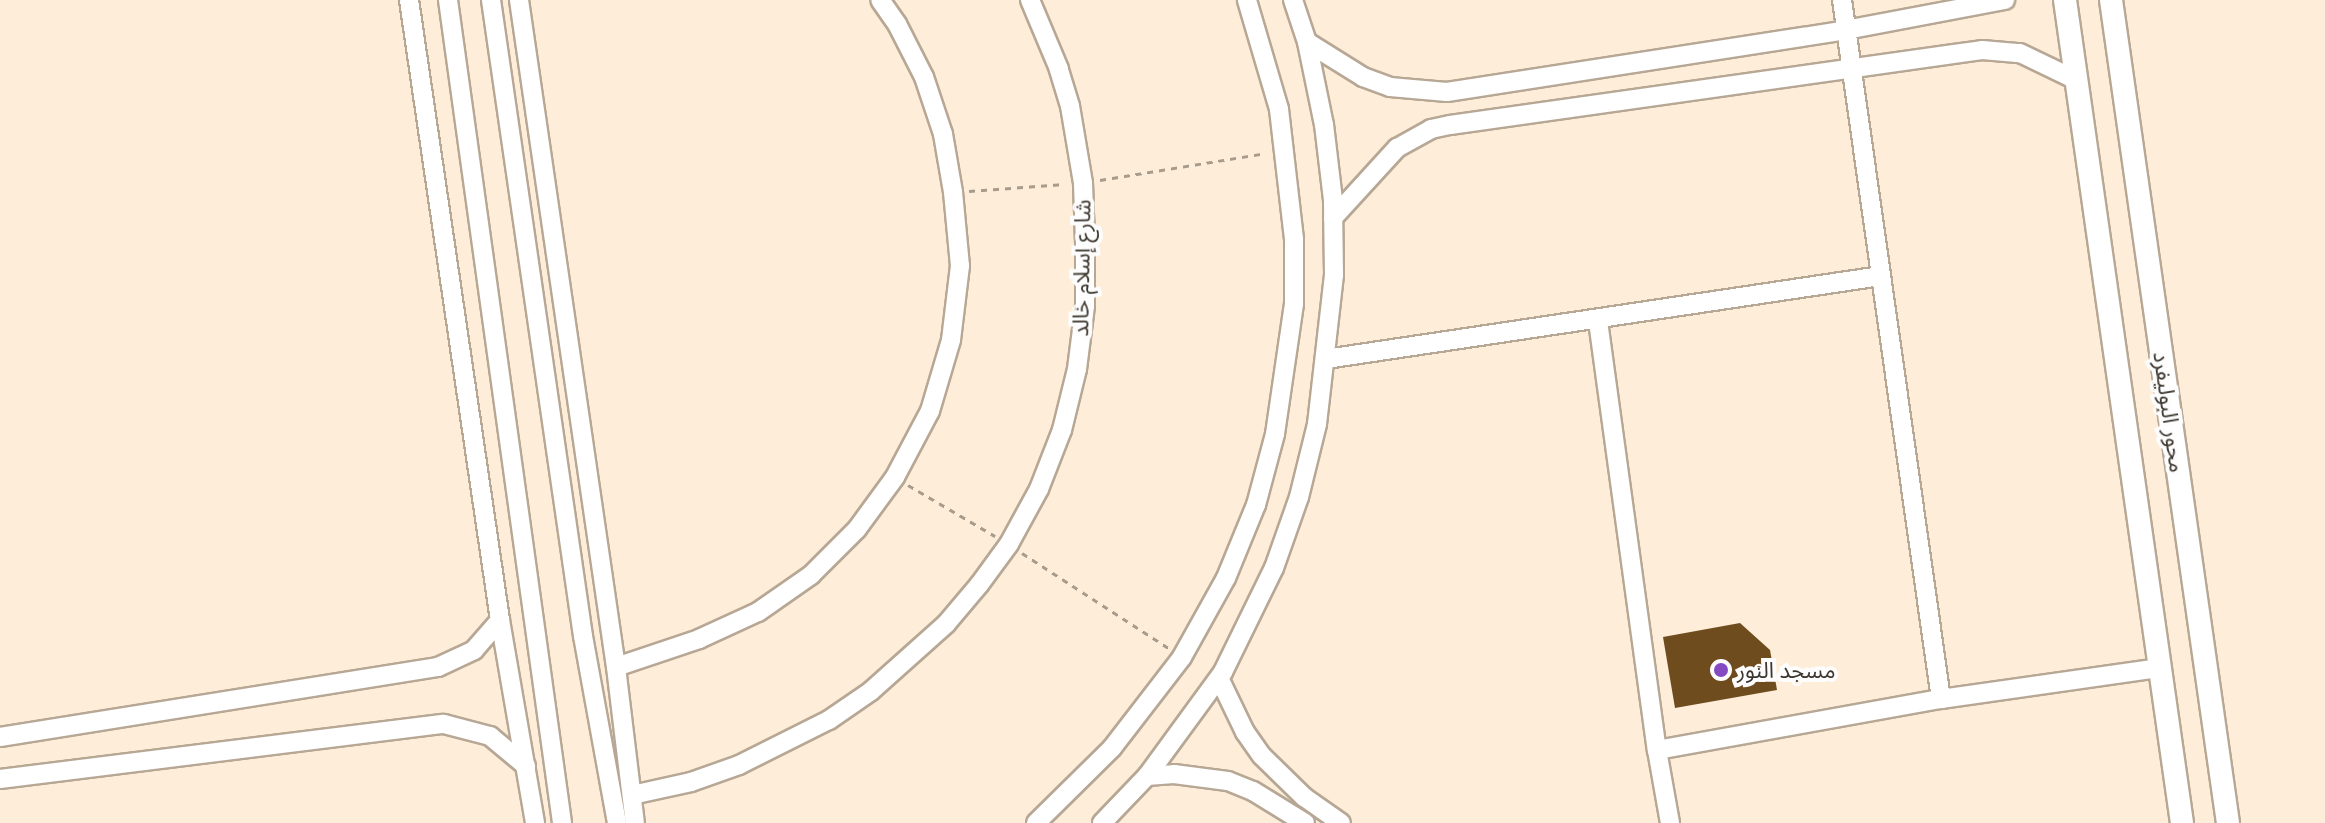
<!DOCTYPE html>
<meta charset="utf-8">
<style>
body{margin:0}
#map{position:relative;width:2325px;height:823px;overflow:hidden;background:#feedd9;font-family:Lato,"Noto Sans Arabic",sans-serif}
div>[style]{position:absolute}
.building>*{inset:0;background:#6f4c1e}
.path>*{height:3px;margin-top:-1.5px;transform-origin:0;background:repeating-linear-gradient(90deg,#a79b8c 0 6px,transparent 0 12px)}
.roads{filter:drop-shadow(2px 0 #b7a795) drop-shadow(-2px 0 #b7a795) drop-shadow(0 2px #b7a795) drop-shadow(0 -2px #b7a795)}
.minor>*{height:18px;margin:-9px;padding:0 9px;transform-origin:9px;border-radius:9px;background:#fff}
.tertiary>*{height:22px;margin:-11px;padding:0 11px;transform-origin:11px;border-radius:11px;background:#fff}
.dots>*{width:22px;height:22px;translate:-50% -50%;box-sizing:border-box;border:4px solid #fdfdfd;border-radius:50%}
span{translate:-50% -50%;white-space:nowrap;text-align:center;line-height:1.15;-webkit-text-stroke:8px #fdfdfd;paint-order:stroke}
.street-label{font-size:22px;color:#3c362e}
.poi-label{font-size:22px;color:#3c362e}
.left{translate:0 -50%;text-align:left}
</style>
<div id="map">
<div class="building">
<div style="clip-path:polygon(1740px 623px,1770px 650px,1777px 690px,1675px 708px,1663px 637px)"></div>
</div>
<div class="path">
<div style="left:1100px;top:180px;width:168px;rotate:-9.2deg"></div>
<div style="left:969px;top:191px;width:96px;rotate:-4.2deg"></div>
<div style="left:908px;top:485px;width:101px;rotate:30.4deg"></div>
<div style="left:1022px;top:553px;width:176px;rotate:33deg"></div>
</div>
<div class="roads">
<div class="minor">
<div style="left:409px;top:0;width:627px;rotate:81.65deg"></div>
<div style="left:500px;top:620px;width:206px;rotate:80.2deg"></div>
<div style="left:448px;top:0;width:831px;rotate:82.11deg"></div>
<div style="left:491px;top:0;width:643px;rotate:81.77deg"></div>
<div style="left:583px;top:636px;width:190px;rotate:79.7deg"></div>
<div style="left:519px;top:0;width:674px;rotate:81.73deg"></div>
<div style="left:616px;top:667px;width:157px;rotate:83.1deg"></div>
<div style="left:1842px;top:0;width:706px;rotate:81.94deg"></div>
<div style="left:1307px;top:42px;width:66px;rotate:32deg"></div>
<div style="left:1363px;top:77px;width:29px;rotate:20deg"></div>
<div style="left:1390px;top:87px;width:57px;rotate:5deg"></div>
<div style="left:1447px;top:92px;width:404px;rotate:-8.8deg"></div>
<div style="left:1846px;top:30px;width:162px;rotate:-10.7deg"></div>
<div style="left:1333px;top:218px;width:95px;rotate:-47.6deg"></div>
<div style="left:1397px;top:148px;width:39px;rotate:-29deg"></div>
<div style="left:1431px;top:129px;width:19px;rotate:-12deg"></div>
<div style="left:1450px;top:125px;width:537px;rotate:-8.02deg"></div>
<div style="left:1982px;top:50px;width:38px;rotate:5deg"></div>
<div style="left:2020px;top:53px;width:62px;rotate:25.7deg"></div>
<div style="left:1598px;top:321px;width:433px;rotate:82.2deg"></div>
<div style="left:1657px;top:750px;width:74px;rotate:79.9deg"></div>
<div style="left:1326px;top:359px;width:561px;rotate:-8.51deg"></div>
<div style="left:616px;top:667px;width:88px;rotate:-18.6deg"></div>
<div style="left:699px;top:639px;width:65px;rotate:-24.6deg"></div>
<div style="left:758px;top:612px;width:65px;rotate:-34.9deg"></div>
<div style="left:811px;top:575px;width:65px;rotate:-45deg"></div>
<div style="left:857px;top:529px;width:64px;rotate:-53.8deg"></div>
<div style="left:895px;top:477px;width:75px;rotate:-62.1deg"></div>
<div style="left:930px;top:411px;width:74px;rotate:-73.5deg"></div>
<div style="left:951px;top:340px;width:75px;rotate:-83.1deg"></div>
<div style="left:960px;top:266px;width:74px;rotate:-95.4deg"></div>
<div style="left:953px;top:192px;width:59px;rotate:-99.8deg"></div>
<div style="left:943px;top:134px;width:60px;rotate:-108.4deg"></div>
<div style="left:924px;top:77px;width:59px;rotate:-117deg"></div>
<div style="left:897px;top:24px;width:29px;rotate:-125deg"></div>
<div style="left:1219px;top:678px;width:60px;rotate:64.3deg"></div>
<div style="left:1245px;top:732px;width:29px;rotate:55deg"></div>
<div style="left:1262px;top:756px;width:59px;rotate:44.3deg"></div>
<div style="left:1304px;top:797px;width:45px;rotate:35.1deg"></div>
<div style="left:0;top:737px;width:444px;rotate:-9.1deg"></div>
<div style="left:438px;top:667px;width:40px;rotate:-25deg"></div>
<div style="left:474px;top:650px;width:40px;rotate:-49deg"></div>
<div style="left:1657px;top:750px;width:289px;rotate:-10.2deg"></div>
<div style="left:1941px;top:699px;width:221px;rotate:-8.1deg"></div>
<div style="left:1147px;top:776px;width:27px;rotate:-4deg"></div>
<div style="left:1174px;top:774px;width:54px;rotate:7.4deg"></div>
<div style="left:1228px;top:781px;width:27px;rotate:22deg"></div>
<div style="left:1253px;top:791px;width:61px;rotate:31.6deg"></div>
<div style="left:0;top:779px;width:447px;rotate:-7.1deg"></div>
<div style="left:444px;top:724px;width:48px;rotate:14.6deg"></div>
<div style="left:490px;top:736px;width:47px;rotate:39.8deg"></div>
<div style="left:632px;top:795px;width:60px;rotate:-12.4deg"></div>
<div style="left:691px;top:782px;width:51px;rotate:-19.5deg"></div>
<div style="left:739px;top:765px;width:101px;rotate:-26.6deg"></div>
<div style="left:829px;top:720px;width:51px;rotate:-34.6deg"></div>
<div style="left:871px;top:691px;width:101px;rotate:-41.8deg"></div>
<div style="left:946px;top:624px;width:51px;rotate:-49.8deg"></div>
<div style="left:979px;top:585px;width:51px;rotate:-53.8deg"></div>
<div style="left:1009px;top:544px;width:63px;rotate:-61.4deg"></div>
<div style="left:1039px;top:489px;width:63px;rotate:-68.7deg"></div>
<div style="left:1062px;top:430px;width:63px;rotate:-76.2deg"></div>
<div style="left:1077px;top:369px;width:64px;rotate:-82.8deg"></div>
<div style="left:1085px;top:306px;width:63px;rotate:-90deg"></div>
<div style="left:1085px;top:243px;width:60px;rotate:-91.9deg"></div>
<div style="left:1083px;top:183px;width:78px;rotate:-99.6deg"></div>
<div style="left:1070px;top:106px;width:39px;rotate:-107deg"></div>
<div style="left:1059px;top:69px;width:75px;rotate:-112.8deg"></div>
<div style="left:1036px;top:823px;width:107px;rotate:-44.6deg"></div>
<div style="left:1112px;top:748px;width:115px;rotate:-52.4deg"></div>
<div style="left:1182px;top:657px;width:90px;rotate:-60.9deg"></div>
<div style="left:1226px;top:578px;width:79px;rotate:-67.7deg"></div>
<div style="left:1256px;top:505px;width:73px;rotate:-75deg"></div>
<div style="left:1275px;top:434px;width:131px;rotate:-81.7deg"></div>
<div style="left:1294px;top:304px;width:65px;rotate:-90deg"></div>
<div style="left:1294px;top:239px;width:131px;rotate:-96.6deg"></div>
<div style="left:1279px;top:109px;width:114px;rotate:-106.4deg"></div>
<div style="left:1102px;top:823px;width:65px;rotate:-46.2deg"></div>
<div style="left:1147px;top:776px;width:129px;rotate:-53.8deg"></div>
<div style="left:1223px;top:672px;width:116px;rotate:-63.9deg"></div>
<div style="left:1274px;top:568px;width:75px;rotate:-70.6deg"></div>
<div style="left:1299px;top:497px;width:75px;rotate:-76.1deg"></div>
<div style="left:1317px;top:424px;width:150px;rotate:-83.5deg"></div>
<div style="left:1334px;top:275px;width:75px;rotate:-90.8deg"></div>
<div style="left:1333px;top:200px;width:76px;rotate:-96.8deg"></div>
<div style="left:1324px;top:125px;width:85px;rotate:-101.6deg"></div>
<div style="left:1307px;top:42px;width:44px;rotate:-108.4deg"></div>
</div>
<div class="tertiary">
<div style="left:2065px;top:0;width:831px;rotate:81.91deg"></div>
<div style="left:2111px;top:0;width:831px;rotate:81.91deg"></div>
</div>
</div>
<div class="dots">
<div style="left:1721px;top:670px;background:#844ac1"></div>
</div>
<div class="street-label">
<span style="left:1081px;top:268px;rotate:-89deg">شارع إسلام خالد</span>
<span style="left:2170px;top:412px;rotate:82deg">محور البوليفرد</span>
</div>
<div class="poi-label">
<span class="left" style="left:1737px;top:670px">مسجد النور</span>
</div>
</div>
